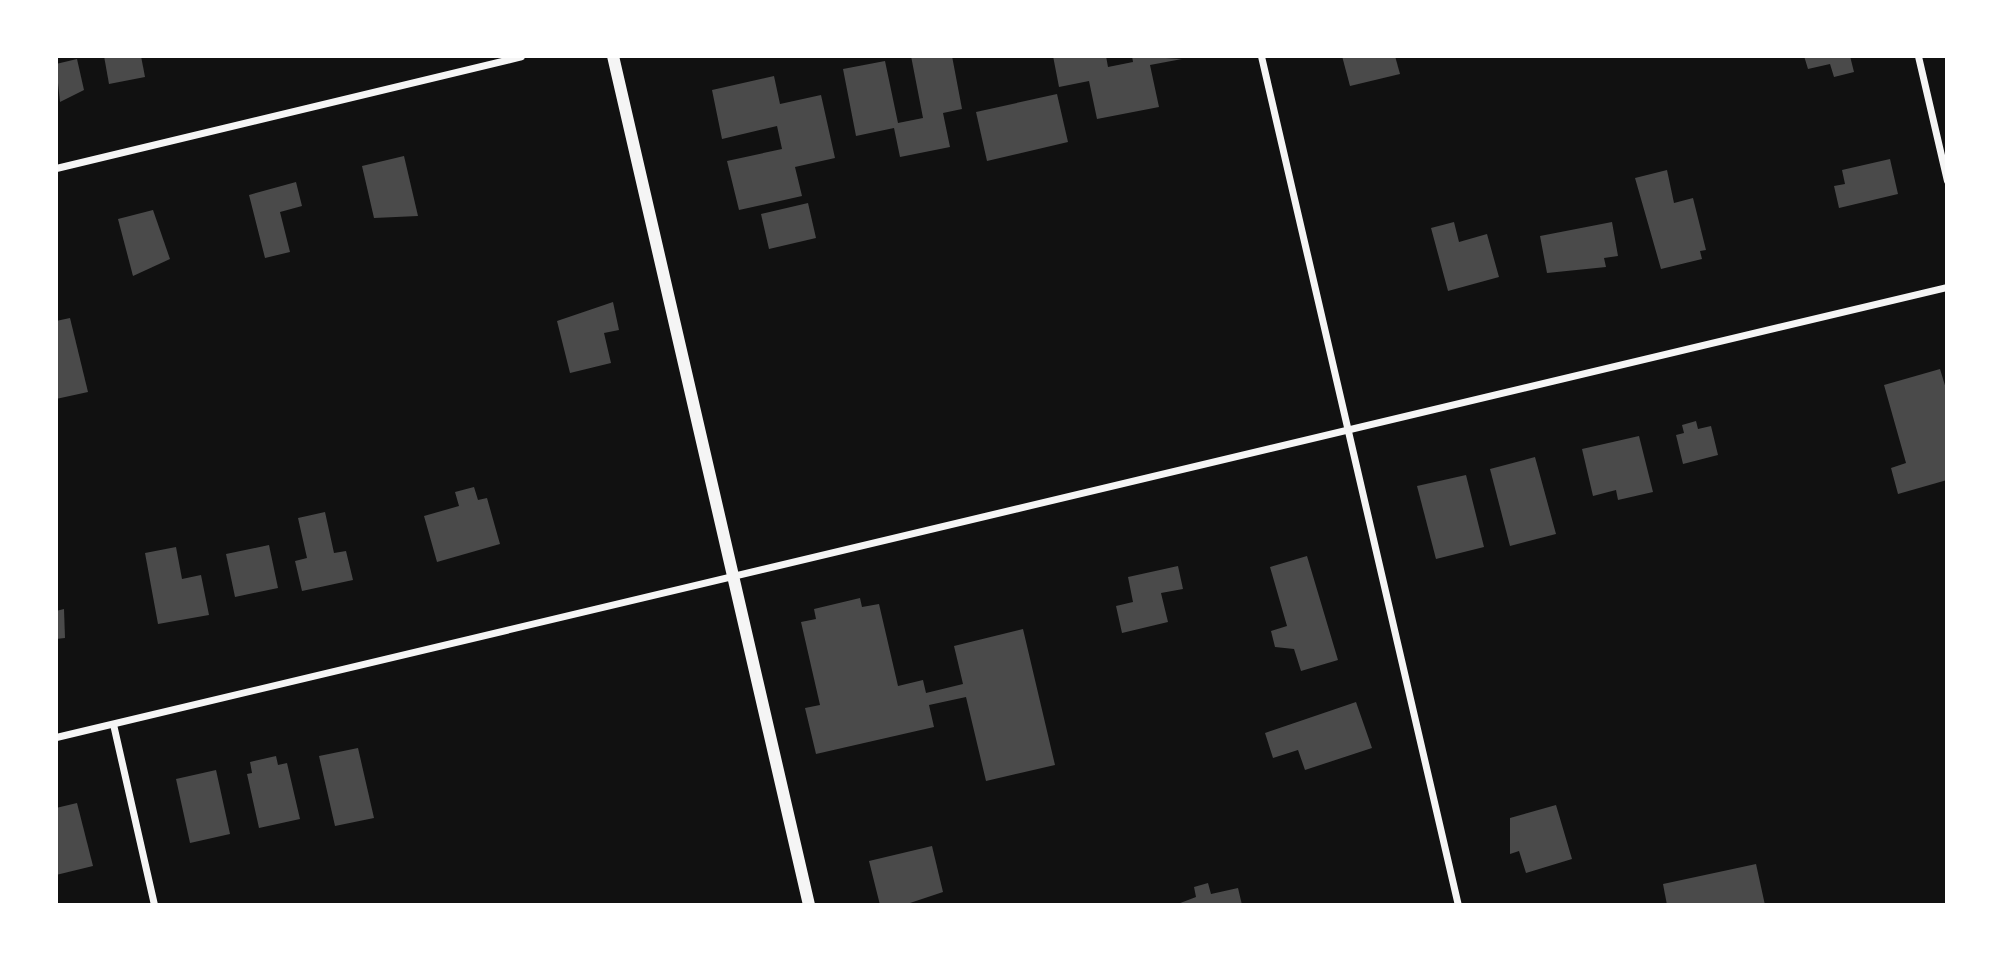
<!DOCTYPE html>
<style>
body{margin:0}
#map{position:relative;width:2003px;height:961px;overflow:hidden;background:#111;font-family:"PT Sans Narrow",sans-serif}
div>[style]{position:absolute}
.building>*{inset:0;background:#4a4a4a}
.minor>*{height:7px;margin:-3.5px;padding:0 3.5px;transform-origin:3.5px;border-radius:3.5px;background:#f5f5f5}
.tertiary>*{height:12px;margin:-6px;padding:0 6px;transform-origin:6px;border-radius:6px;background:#f5f5f5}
span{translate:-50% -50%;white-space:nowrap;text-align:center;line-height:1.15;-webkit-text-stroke:6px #fff;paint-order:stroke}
.frame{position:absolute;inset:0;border:58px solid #fff;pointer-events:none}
</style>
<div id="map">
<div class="building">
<div style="clip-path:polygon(104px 56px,141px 56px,145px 77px,109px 84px)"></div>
<div style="clip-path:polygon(911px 56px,952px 56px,962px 109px,943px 113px,950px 147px,900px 157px,894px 128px,856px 136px,843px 69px,885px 61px,898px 123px,923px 118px)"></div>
<div style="clip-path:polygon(1053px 56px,1106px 56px,1108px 67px,1133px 62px,1132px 56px,1182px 59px,1150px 65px,1159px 107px,1097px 119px,1089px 81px,1059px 87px)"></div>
<div style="clip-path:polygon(1342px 56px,1395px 56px,1400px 74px,1350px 86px)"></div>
<div style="clip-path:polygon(1804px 56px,1850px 56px,1854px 72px,1834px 77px,1830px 64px,1808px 69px)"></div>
<div style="clip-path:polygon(77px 59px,84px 90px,60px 102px,56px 64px)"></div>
<div style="clip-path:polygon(774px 76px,780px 104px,821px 95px,835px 158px,795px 167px,802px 196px,739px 210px,727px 161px,782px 149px,777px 126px,722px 139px,712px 90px)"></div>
<div style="clip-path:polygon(1057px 94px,1068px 142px,987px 161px,976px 112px)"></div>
<div style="clip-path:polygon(404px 156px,418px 216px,374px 218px,362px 166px)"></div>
<div style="clip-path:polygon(1890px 159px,1898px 194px,1839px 208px,1834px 186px,1845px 184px,1842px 170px)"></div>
<div style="clip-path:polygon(1667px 170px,1674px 203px,1693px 198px,1706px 250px,1700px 251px,1702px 259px,1661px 269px,1635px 178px)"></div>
<div style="clip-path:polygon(296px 182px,302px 206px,280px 212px,290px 252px,265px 258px,249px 195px)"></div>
<div style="clip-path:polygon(808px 203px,816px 238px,769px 249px,761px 214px)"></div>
<div style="clip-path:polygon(153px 210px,170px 259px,133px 276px,118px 219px)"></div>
<div style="clip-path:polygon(1454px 222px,1459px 242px,1487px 234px,1499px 277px,1448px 291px,1431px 228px)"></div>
<div style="clip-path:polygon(1612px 222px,1618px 256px,1604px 258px,1606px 267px,1547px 273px,1540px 236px)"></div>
<div style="clip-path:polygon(613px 302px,619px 330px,604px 333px,611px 363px,570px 373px,557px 321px)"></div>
<div style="clip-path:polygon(70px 318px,88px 392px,56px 399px,56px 321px)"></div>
<div style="clip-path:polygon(1940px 369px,1947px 392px,1947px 480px,1898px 494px,1891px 468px,1906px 463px,1884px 385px)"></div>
<div style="clip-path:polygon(1696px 421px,1698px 429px,1711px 426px,1718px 455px,1683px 464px,1676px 435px,1684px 433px,1682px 425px)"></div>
<div style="clip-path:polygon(1639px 436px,1653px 492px,1618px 500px,1616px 490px,1593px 496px,1582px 449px)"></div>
<div style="clip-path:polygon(1535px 457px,1556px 534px,1510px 546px,1490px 469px)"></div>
<div style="clip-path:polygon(1466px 475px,1484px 547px,1436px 559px,1417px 486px)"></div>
<div style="clip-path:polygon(474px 487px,478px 500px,487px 498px,500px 544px,437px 562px,424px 516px,459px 506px,455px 492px)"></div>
<div style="clip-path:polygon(325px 512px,334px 553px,346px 551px,353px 580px,302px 591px,295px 561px,307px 558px,298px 518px)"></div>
<div style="clip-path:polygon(269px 545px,278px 588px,235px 597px,226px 554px)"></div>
<div style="clip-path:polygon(176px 547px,182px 579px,201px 575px,209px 615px,158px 624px,145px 553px)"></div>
<div style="clip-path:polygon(1307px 556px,1338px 660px,1301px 671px,1294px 649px,1275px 647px,1271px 631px,1287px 626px,1270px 567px)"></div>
<div style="clip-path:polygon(1178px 566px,1183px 589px,1161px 593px,1168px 622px,1122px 633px,1116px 606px,1133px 602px,1128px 577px)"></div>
<div style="clip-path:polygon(860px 598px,862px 607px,879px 604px,898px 686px,923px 680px,926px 693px,963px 684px,954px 646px,1023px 629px,1055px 765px,986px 781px,966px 697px,929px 705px,934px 727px,816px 754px,805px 708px,820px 705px,801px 622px,816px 619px,814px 609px)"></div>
<div style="clip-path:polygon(64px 609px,65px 638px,56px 639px,56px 611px)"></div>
<div style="clip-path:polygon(1356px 702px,1372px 748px,1305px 770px,1298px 750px,1273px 758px,1265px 733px)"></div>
<div style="clip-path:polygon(358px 748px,374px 818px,335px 826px,319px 756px)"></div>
<div style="clip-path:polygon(276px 756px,278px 765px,287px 763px,300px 819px,259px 828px,247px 774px,252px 773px,250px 762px)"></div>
<div style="clip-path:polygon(216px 770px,230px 834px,190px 843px,176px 779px)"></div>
<div style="clip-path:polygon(77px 803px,93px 866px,56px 875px,56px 808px)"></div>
<div style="clip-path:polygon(1556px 805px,1572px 859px,1526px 873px,1519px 851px,1510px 854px,1510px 818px)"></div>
<div style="clip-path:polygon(932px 846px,943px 892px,904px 905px,880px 905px,869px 861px)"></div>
<div style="clip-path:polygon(1756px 864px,1765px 905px,1667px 905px,1663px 884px)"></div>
<div style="clip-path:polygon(1208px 883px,1211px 894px,1238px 888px,1242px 905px,1175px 905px,1196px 897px,1194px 887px)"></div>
</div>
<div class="minor">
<div style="left:1261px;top:56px;width:872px;rotate:76.94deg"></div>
<div style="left:1918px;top:56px;width:128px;rotate:76.9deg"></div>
<div style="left:56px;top:168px;width:478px;rotate:-13.5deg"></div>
<div style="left:113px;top:724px;width:186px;rotate:77.2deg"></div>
<div style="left:56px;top:737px;width:1944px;rotate:-13.39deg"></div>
</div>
<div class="tertiary">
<div style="left:613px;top:56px;width:871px;rotate:77deg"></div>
</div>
<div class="frame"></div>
</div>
